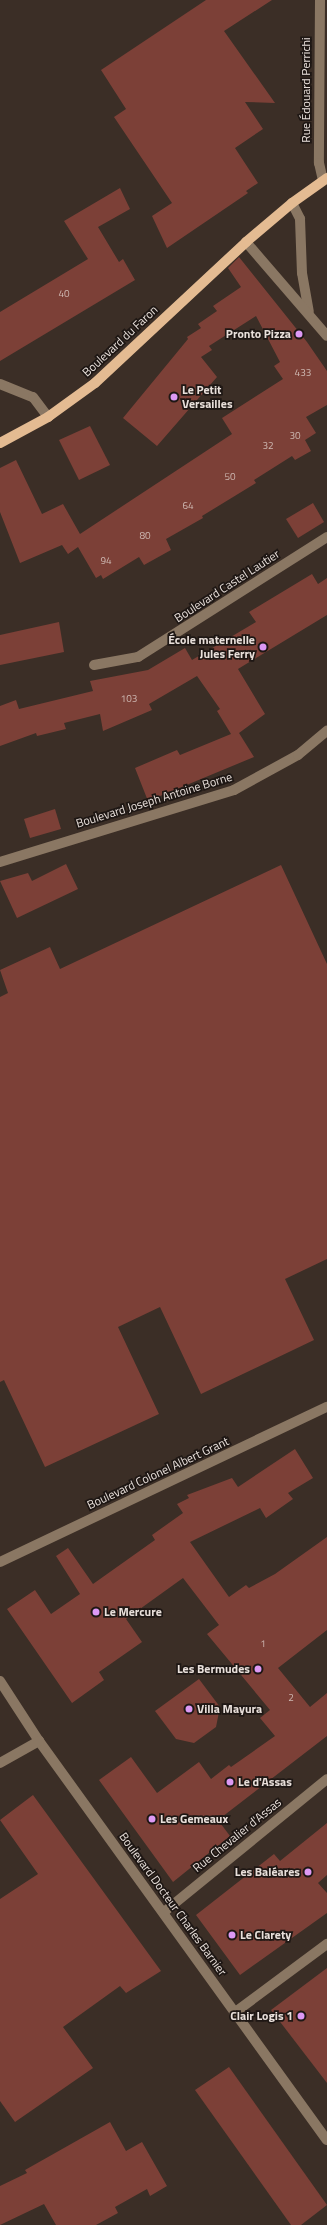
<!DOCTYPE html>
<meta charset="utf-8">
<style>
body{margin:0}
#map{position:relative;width:327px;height:2225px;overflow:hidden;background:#3b2e26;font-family:"Titillium Web",sans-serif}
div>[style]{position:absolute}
.building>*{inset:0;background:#7c4037}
.minor>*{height:10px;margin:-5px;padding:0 5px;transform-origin:5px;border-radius:5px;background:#8a7763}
.major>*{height:10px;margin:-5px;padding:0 5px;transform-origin:5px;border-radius:5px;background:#e4bb92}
.dots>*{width:11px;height:11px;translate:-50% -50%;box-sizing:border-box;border:2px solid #1e1714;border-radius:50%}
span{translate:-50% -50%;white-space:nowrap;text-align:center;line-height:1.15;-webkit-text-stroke:3.5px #1e1714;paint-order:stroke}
.number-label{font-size:10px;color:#ceb8b2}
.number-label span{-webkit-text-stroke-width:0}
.street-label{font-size:12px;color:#e9e0db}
.poi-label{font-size:12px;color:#e9e0db;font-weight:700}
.right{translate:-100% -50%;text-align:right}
.left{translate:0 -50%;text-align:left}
</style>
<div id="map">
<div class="building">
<div style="clip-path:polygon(206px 0,272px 0,224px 31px,275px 103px,245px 102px,263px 129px,235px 148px,258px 183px,246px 191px,248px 193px,167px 248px,152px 216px,172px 203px,114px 117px,126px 109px,101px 70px)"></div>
<div style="clip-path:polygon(120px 188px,130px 209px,98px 227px,119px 262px,123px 259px,135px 280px,0 361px,0 312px,88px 259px,64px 221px)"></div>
<div style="clip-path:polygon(239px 257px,307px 342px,327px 371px,327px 405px,306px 417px,316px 433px,305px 440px,311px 451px,295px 460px,292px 456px,254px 480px,256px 483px,202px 516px,203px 518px,166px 539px,171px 550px,144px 565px,139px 557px,103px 579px,101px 575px,96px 578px,78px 547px,68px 554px,62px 545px,20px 563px,0 512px,0 468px,16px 460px,42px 514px,63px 504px,80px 534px,232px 434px,222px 418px,283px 379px,274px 366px,280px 362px,256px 316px,209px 346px,212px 350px,201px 357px,217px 377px,157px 446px,123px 418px,188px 339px,187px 337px,201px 328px,198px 324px,217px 311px,213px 306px,241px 287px,228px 268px)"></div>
<div style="clip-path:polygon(90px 426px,110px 465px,79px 480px,59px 440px)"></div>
<div style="clip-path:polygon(313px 503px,324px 522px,298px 538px,286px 519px)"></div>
<div style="clip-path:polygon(312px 574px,318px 584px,327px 578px,327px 615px,238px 669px,265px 714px,239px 733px,254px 757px,148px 801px,135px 768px,177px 750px,180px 755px,231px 734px,217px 711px,220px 709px,197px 676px,149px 704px,152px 710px,103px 731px,100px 714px,64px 723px,66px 729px,37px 736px,36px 733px,0 746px,0 706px,16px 700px,19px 709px,93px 691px,90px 681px,148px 670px,185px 648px,192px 660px,256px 622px,249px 612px)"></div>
<div style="clip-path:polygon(59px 622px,64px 652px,0 665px,0 635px)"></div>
<div style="clip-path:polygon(55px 809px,61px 829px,30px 838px,24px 819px)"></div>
<div style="clip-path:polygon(66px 864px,78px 889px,17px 918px,0 881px,28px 873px,32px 881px)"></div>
<div style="clip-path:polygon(281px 865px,327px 964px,327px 1259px,285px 1279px,314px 1340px,201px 1394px,160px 1307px,118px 1327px,159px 1414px,45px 1467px,4px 1380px,0 1382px,0 997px,8px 993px,0 970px,50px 947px,60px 969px)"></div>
<div style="clip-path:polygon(295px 1449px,313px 1478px,288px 1493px,293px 1499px,266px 1518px,260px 1508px,190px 1542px,229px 1597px,246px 1585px,249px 1588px,275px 1574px,327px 1537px,327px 1630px,278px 1668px,310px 1707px,327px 1693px,327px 1736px,218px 1820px,230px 1836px,173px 1882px,99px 1780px,131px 1757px,157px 1793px,199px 1762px,211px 1779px,229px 1765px,231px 1767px,275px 1736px,260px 1718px,270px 1710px,207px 1634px,219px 1625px,183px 1578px,126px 1619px,142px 1642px,99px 1672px,104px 1680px,72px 1703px,7px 1609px,35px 1590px,51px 1614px,80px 1594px,56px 1556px,68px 1548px,93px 1584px,155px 1540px,152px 1535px,183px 1513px,177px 1504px,189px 1498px,187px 1495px,232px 1478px,238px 1487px)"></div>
<div style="clip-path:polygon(199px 1679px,220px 1707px,216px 1727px,194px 1743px,176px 1739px,155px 1711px)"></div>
<div style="clip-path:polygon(33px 1795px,161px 1971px,126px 1993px,120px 1986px,63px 2027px,93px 2068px,15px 2122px,0 2101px,0 1899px,38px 1874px,0 1820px)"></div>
<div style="clip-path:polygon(327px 1823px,327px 1875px,318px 1883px,327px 1893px,327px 1913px,240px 1975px,196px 1915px,274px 1854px,280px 1861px)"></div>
<div style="clip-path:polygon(327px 1968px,327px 2083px,271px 2010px)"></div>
<div style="clip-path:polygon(229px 2067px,327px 2205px,301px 2225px,291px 2225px,195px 2090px)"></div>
<div style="clip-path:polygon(110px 2122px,126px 2151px,142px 2142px,167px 2186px,150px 2196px,147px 2189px,115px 2207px,118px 2213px,96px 2225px,56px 2225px,44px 2204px,0 2225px,0 2186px,27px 2173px,25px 2170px)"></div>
</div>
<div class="minor">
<div style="left:320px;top:0;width:163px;rotate:90.4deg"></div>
<div style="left:319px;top:163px;width:17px;rotate:77deg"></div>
<div style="left:292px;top:203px;width:18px;rotate:63deg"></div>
<div style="left:300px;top:219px;width:54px;rotate:87.9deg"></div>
<div style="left:302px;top:273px;width:39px;rotate:80deg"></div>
<div style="left:246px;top:242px;width:124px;rotate:49.2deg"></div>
<div style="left:0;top:384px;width:35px;rotate:22deg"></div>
<div style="left:33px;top:397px;width:25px;rotate:53deg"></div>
<div style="left:94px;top:665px;width:45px;rotate:-10.3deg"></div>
<div style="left:138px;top:657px;width:224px;rotate:-32.4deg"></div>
<div style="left:0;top:862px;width:245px;rotate:-17.1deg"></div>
<div style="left:234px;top:790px;width:73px;rotate:-28.7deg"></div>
<div style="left:298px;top:755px;width:38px;rotate:-40deg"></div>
<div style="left:0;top:1562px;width:362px;rotate:-25.4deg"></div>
<div style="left:0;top:1681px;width:72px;rotate:57deg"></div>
<div style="left:39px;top:1741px;width:492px;rotate:54.2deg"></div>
<div style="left:0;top:1763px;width:45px;rotate:-29.4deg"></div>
<div style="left:164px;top:1912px;width:210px;rotate:-39.2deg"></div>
<div style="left:234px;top:2013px;width:116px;rotate:-36.6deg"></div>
</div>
<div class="major">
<div style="left:0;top:443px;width:55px;rotate:-28.4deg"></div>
<div style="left:48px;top:417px;width:58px;rotate:-35.9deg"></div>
<div style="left:95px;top:383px;width:207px;rotate:-43deg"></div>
<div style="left:246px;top:242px;width:60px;rotate:-40.3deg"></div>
<div style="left:292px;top:203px;width:43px;rotate:-35.5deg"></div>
</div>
<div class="dots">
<div style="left:299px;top:334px;background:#dd99f4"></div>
<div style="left:174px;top:397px;background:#dd99f4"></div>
<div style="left:263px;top:647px;background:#dd99f4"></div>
<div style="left:96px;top:1612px;background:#dd99f4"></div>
<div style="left:258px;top:1669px;background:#dd99f4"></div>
<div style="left:189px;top:1709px;background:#dd99f4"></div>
<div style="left:230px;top:1782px;background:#dd99f4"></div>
<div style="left:152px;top:1819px;background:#dd99f4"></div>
<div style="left:308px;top:1872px;background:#dd99f4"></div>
<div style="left:232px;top:1935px;background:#dd99f4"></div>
<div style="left:301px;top:2016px;background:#dd99f4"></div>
</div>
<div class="number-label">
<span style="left:64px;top:294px">40</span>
<span style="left:303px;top:373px">433</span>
<span style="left:295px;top:436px">30</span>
<span style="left:268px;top:446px">32</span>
<span style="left:230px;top:477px">50</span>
<span style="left:188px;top:506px">64</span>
<span style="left:145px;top:536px">80</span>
<span style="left:106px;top:561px">94</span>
<span style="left:129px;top:699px">103</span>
<span style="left:263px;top:1644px">1</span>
<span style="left:291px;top:1698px">2</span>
</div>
<div class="street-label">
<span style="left:306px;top:90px;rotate:-90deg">Rue Édouard Perrichi</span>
<span style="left:120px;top:341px;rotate:-43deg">Boulevard du Faron</span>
<span style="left:227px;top:586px;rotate:-33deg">Boulevard Castel Lautier</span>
<span style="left:154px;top:800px;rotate:-17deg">Boulevard Joseph Antoine Borne</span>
<span style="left:158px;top:1473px;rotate:-25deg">Boulevard Colonel Albert Grant</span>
<span style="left:237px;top:1835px;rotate:-39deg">Rue Chevalier d'Assas</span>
<span style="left:173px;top:1904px;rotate:54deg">Boulevard Docteur Charles Barnier</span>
</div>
<div class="poi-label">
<span class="right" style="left:291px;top:334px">Pronto Pizza</span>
<span class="left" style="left:182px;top:397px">Le Petit<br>Versailles</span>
<span class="right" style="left:255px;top:647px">École maternelle<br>Jules Ferry</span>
<span class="left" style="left:104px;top:1612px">Le Mercure</span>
<span class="right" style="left:250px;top:1669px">Les Bermudes</span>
<span class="left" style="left:197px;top:1709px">Villa Mayura</span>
<span class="left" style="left:238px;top:1782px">Le d'Assas</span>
<span class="left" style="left:160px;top:1819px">Les Gemeaux</span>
<span class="right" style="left:300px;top:1872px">Les Baléares</span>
<span class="left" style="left:240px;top:1935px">Le Clarety</span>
<span class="right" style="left:293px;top:2016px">Clair Logis 1</span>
</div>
</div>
